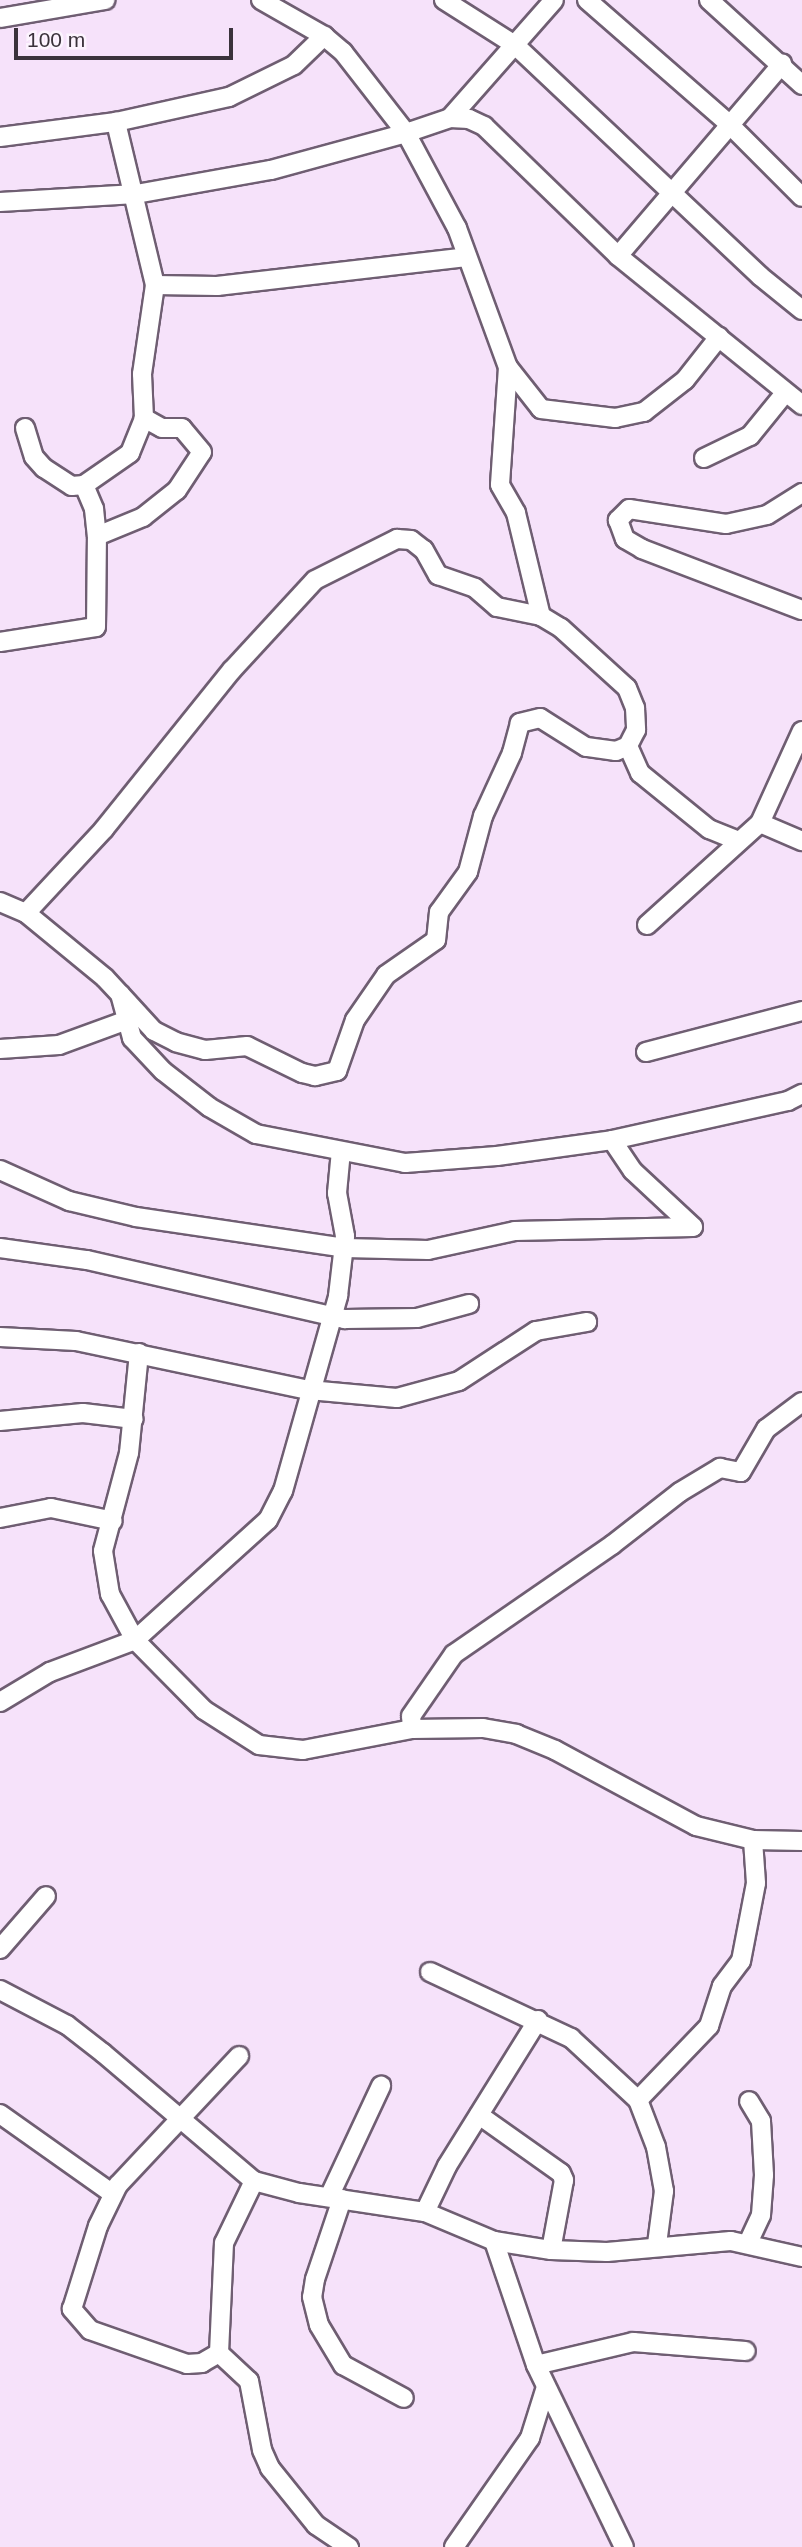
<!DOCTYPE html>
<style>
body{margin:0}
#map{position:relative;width:802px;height:2547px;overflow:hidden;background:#f6e2fa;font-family:Arial,sans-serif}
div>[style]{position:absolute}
.roads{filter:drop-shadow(2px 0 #6f5e72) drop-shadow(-2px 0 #6f5e72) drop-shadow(0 2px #6f5e72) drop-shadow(0 -2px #6f5e72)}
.street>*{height:18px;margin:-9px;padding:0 9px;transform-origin:9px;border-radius:9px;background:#fff}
span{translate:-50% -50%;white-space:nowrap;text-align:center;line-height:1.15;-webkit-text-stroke:5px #fcf4fe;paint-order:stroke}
.scale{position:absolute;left:14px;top:28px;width:219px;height:32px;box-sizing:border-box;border:4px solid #3a323b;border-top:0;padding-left:9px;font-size:21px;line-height:24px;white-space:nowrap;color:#3a323b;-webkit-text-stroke:5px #fcf4fe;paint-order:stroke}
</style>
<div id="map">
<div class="roads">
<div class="street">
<div style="left:261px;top:0;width:73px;rotate:29.7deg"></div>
<div style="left:324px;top:36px;width:25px;rotate:40deg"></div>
<div style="left:343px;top:52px;width:103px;rotate:52.1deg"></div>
<div style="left:406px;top:133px;width:46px;rotate:-18.8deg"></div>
<div style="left:450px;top:118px;width:19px;rotate:3deg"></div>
<div style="left:469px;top:119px;width:17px;rotate:25deg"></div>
<div style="left:484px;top:126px;width:187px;rotate:44.1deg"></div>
<div style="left:618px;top:256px;width:237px;rotate:39deg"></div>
<div style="left:444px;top:0;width:84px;rotate:32.4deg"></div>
<div style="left:515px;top:45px;width:337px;rotate:43.3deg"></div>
<div style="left:760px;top:276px;width:54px;rotate:39deg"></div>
<div style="left:587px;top:0;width:189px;rotate:41.1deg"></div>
<div style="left:729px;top:124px;width:103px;rotate:45deg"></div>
<div style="left:709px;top:0;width:126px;rotate:42.4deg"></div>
<div style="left:0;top:18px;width:107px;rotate:-9.7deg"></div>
<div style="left:450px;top:118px;width:157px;rotate:-48.6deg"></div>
<div style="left:0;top:137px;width:117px;rotate:-7.4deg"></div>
<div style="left:116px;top:122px;width:116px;rotate:-12.5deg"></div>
<div style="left:229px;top:97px;width:72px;rotate:-26.2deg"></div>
<div style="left:294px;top:65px;width:42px;rotate:-44deg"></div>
<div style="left:0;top:202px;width:136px;rotate:-3.4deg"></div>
<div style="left:136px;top:194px;width:137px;rotate:-10.1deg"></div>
<div style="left:271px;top:170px;width:140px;rotate:-15.3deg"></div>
<div style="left:406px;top:133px;width:108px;rotate:61.8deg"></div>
<div style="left:457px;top:228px;width:148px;rotate:69.9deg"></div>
<div style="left:508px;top:367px;width:53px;rotate:51.8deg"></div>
<div style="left:541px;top:409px;width:75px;rotate:6.9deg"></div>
<div style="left:615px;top:418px;width:30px;rotate:-12deg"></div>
<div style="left:644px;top:412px;width:52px;rotate:-38deg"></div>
<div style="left:685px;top:380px;width:55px;rotate:-51.7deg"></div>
<div style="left:618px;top:256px;width:253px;rotate:-49.5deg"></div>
<div style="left:155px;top:285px;width:62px;rotate:0.9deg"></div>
<div style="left:217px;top:286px;width:251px;rotate:-6.6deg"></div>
<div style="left:508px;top:367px;width:118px;rotate:93.9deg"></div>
<div style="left:500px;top:485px;width:32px;rotate:60deg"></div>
<div style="left:516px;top:513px;width:106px;rotate:76.4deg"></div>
<div style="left:25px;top:428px;width:30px;rotate:73deg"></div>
<div style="left:34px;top:457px;width:15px;rotate:48deg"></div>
<div style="left:44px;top:468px;width:33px;rotate:33deg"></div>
<div style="left:72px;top:486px;width:12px;rotate:-5deg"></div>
<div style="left:84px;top:485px;width:56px;rotate:-34.8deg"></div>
<div style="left:130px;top:453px;width:38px;rotate:-68deg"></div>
<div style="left:144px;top:418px;width:44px;rotate:-92.6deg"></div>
<div style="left:142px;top:374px;width:90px;rotate:-81.7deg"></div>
<div style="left:155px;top:285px;width:168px;rotate:-103.5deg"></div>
<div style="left:704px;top:458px;width:51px;rotate:-25.6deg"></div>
<div style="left:750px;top:436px;width:55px;rotate:-50.9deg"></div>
<div style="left:84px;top:485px;width:26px;rotate:67deg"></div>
<div style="left:94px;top:509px;width:27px;rotate:84deg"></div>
<div style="left:97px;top:536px;width:50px;rotate:-22.4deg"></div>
<div style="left:143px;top:517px;width:43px;rotate:-38.5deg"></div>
<div style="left:177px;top:490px;width:45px;rotate:-56.7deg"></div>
<div style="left:202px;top:452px;width:31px;rotate:-130deg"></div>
<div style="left:182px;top:428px;width:20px;rotate:180deg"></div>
<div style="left:162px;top:428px;width:21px;rotate:-151deg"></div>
<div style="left:802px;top:493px;width:41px;rotate:147.8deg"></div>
<div style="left:767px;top:515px;width:42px;rotate:167.6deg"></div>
<div style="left:726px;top:524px;width:98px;rotate:-171.2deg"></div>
<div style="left:629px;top:509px;width:16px;rotate:135deg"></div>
<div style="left:618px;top:520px;width:20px;rotate:70deg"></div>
<div style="left:625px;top:539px;width:20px;rotate:30deg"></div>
<div style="left:642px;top:549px;width:171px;rotate:20.9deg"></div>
<div style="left:0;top:642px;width:97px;rotate:-8.9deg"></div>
<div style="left:96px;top:627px;width:91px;rotate:-89.4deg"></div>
<div style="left:628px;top:746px;width:30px;rotate:66deg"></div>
<div style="left:640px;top:773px;width:89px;rotate:39.1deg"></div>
<div style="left:709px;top:829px;width:31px;rotate:22deg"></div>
<div style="left:760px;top:823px;width:46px;rotate:23.2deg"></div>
<div style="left:0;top:902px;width:28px;rotate:23deg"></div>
<div style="left:26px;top:913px;width:102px;rotate:39.4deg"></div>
<div style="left:105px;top:978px;width:22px;rotate:47deg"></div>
<div style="left:120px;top:994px;width:46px;rotate:74.7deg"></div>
<div style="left:132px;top:1038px;width:45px;rotate:46.8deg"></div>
<div style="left:163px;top:1071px;width:58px;rotate:38deg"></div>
<div style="left:209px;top:1107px;width:54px;rotate:29.9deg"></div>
<div style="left:256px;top:1134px;width:152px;rotate:11deg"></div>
<div style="left:405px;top:1163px;width:92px;rotate:-4.4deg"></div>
<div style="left:497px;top:1156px;width:116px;rotate:-7.9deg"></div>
<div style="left:612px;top:1140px;width:180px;rotate:-12.5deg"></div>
<div style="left:788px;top:1101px;width:16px;rotate:-27deg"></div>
<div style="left:26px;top:913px;width:115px;rotate:-47.1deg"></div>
<div style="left:104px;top:829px;width:204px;rotate:-51.2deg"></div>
<div style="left:232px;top:670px;width:122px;rotate:-47.3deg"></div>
<div style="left:315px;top:580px;width:92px;rotate:-26.6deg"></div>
<div style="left:397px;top:539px;width:14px;rotate:4deg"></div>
<div style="left:411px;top:540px;width:16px;rotate:38deg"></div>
<div style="left:424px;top:550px;width:29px;rotate:61deg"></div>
<div style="left:438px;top:575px;width:39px;rotate:19deg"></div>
<div style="left:475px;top:588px;width:29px;rotate:41deg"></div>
<div style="left:497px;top:607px;width:45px;rotate:11.6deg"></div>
<div style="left:541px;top:616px;width:23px;rotate:31deg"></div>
<div style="left:561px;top:628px;width:89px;rotate:42.3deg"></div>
<div style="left:627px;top:688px;width:22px;rotate:68deg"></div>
<div style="left:635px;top:708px;width:22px;rotate:87deg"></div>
<div style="left:636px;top:730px;width:18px;rotate:117deg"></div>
<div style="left:628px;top:746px;width:13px;rotate:157deg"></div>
<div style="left:616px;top:751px;width:30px;rotate:-172deg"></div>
<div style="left:586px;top:747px;width:54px;rotate:-147.8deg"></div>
<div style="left:540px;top:718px;width:21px;rotate:166deg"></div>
<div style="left:520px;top:723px;width:31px;rotate:105deg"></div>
<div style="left:512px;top:753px;width:69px;rotate:114.7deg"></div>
<div style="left:483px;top:816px;width:58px;rotate:105deg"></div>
<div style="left:468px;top:872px;width:49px;rotate:125.9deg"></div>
<div style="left:439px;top:912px;width:28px;rotate:96deg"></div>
<div style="left:436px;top:940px;width:61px;rotate:145deg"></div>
<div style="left:386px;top:975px;width:55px;rotate:124.6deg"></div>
<div style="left:355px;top:1020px;width:54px;rotate:109.4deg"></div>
<div style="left:337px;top:1071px;width:23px;rotate:167deg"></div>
<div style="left:315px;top:1076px;width:13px;rotate:-167deg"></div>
<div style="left:302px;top:1073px;width:61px;rotate:-153.9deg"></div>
<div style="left:247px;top:1046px;width:42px;rotate:174.6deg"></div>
<div style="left:205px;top:1050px;width:30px;rotate:-165deg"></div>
<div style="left:176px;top:1042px;width:25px;rotate:-153deg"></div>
<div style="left:154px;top:1031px;width:50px;rotate:-132.6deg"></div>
<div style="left:647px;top:925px;width:152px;rotate:-42.1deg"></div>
<div style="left:760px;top:823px;width:101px;rotate:-65.5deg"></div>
<div style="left:0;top:1049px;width:59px;rotate:-3.9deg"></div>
<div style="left:59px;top:1045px;width:76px;rotate:-20.1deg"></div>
<div style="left:646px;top:1052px;width:161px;rotate:-14.7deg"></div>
<div style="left:612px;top:1140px;width:37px;rotate:56deg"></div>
<div style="left:633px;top:1171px;width:82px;rotate:43deg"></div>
<div style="left:0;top:1170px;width:76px;rotate:24.2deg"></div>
<div style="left:69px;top:1201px;width:69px;rotate:13.4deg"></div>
<div style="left:136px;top:1217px;width:211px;rotate:8.4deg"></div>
<div style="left:345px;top:1248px;width:83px;rotate:1.4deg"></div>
<div style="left:428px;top:1250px;width:89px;rotate:-12.3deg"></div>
<div style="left:515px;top:1231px;width:178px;rotate:-1.3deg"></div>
<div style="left:0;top:1248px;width:88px;rotate:7.9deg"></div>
<div style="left:87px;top:1260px;width:265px;rotate:12.9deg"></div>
<div style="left:345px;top:1319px;width:72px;rotate:-0.8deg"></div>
<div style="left:417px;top:1318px;width:54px;rotate:-15.1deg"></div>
<div style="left:0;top:1337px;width:76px;rotate:3deg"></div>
<div style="left:76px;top:1341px;width:238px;rotate:11.9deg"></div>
<div style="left:309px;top:1390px;width:88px;rotate:5.2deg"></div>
<div style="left:397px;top:1398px;width:64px;rotate:-15.3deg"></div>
<div style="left:459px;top:1381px;width:92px;rotate:-33deg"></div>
<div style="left:536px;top:1331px;width:52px;rotate:-10deg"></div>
<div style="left:139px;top:1353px;width:100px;rotate:95.7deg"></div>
<div style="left:129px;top:1453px;width:101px;rotate:104.9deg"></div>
<div style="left:103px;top:1551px;width:44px;rotate:80.8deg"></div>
<div style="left:110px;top:1594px;width:52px;rotate:61.5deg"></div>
<div style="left:135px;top:1640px;width:179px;rotate:-42.1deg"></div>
<div style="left:268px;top:1520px;width:33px;rotate:-63deg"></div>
<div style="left:283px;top:1491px;width:203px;rotate:-74.2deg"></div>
<div style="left:338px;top:1296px;width:60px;rotate:-83.3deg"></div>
<div style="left:345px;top:1236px;width:44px;rotate:-100.5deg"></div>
<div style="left:337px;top:1193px;width:42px;rotate:-84.6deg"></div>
<div style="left:0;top:1421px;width:83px;rotate:-5.5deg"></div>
<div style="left:83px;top:1413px;width:51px;rotate:6.7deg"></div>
<div style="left:0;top:1518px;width:52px;rotate:-11.1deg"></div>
<div style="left:51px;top:1508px;width:63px;rotate:11.8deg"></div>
<div style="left:0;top:1702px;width:58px;rotate:-31deg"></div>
<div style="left:50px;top:1672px;width:91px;rotate:-20.6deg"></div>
<div style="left:135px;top:1640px;width:98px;rotate:45.4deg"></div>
<div style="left:204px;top:1710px;width:65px;rotate:32.5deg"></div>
<div style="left:259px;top:1745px;width:44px;rotate:6.5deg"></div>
<div style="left:303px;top:1750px;width:111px;rotate:-10.9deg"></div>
<div style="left:412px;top:1729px;width:71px;rotate:-0.8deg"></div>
<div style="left:483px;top:1728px;width:34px;rotate:10deg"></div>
<div style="left:516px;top:1734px;width:42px;rotate:22.3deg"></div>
<div style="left:555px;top:1750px;width:160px;rotate:28.3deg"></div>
<div style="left:696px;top:1826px;width:59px;rotate:13.8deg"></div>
<div style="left:753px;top:1840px;width:49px;rotate:1.2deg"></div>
<div style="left:412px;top:1729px;width:13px;rotate:-94deg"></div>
<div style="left:411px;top:1716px;width:75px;rotate:-55.3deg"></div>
<div style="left:454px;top:1654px;width:192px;rotate:-34.6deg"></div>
<div style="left:612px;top:1545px;width:86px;rotate:-37.9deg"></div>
<div style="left:680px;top:1492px;width:47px;rotate:-31deg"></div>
<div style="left:720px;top:1468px;width:21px;rotate:11deg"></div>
<div style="left:741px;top:1472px;width:50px;rotate:-59.8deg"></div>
<div style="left:766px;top:1429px;width:45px;rotate:-36.9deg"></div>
<div style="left:0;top:1949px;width:70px;rotate:-49deg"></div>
<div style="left:430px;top:1972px;width:156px;rotate:25.1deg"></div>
<div style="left:571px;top:2038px;width:91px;rotate:42.8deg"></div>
<div style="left:638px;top:2100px;width:50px;rotate:69deg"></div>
<div style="left:656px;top:2147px;width:45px;rotate:79.7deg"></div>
<div style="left:664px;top:2191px;width:53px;rotate:97.5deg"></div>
<div style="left:0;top:1990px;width:76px;rotate:27.6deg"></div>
<div style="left:67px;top:2025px;width:46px;rotate:37.9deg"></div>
<div style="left:103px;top:2053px;width:198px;rotate:40.3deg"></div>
<div style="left:254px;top:2181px;width:47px;rotate:14.9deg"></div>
<div style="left:299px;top:2193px;width:127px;rotate:8.6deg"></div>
<div style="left:425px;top:2212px;width:75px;rotate:22.8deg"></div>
<div style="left:494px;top:2241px;width:58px;rotate:9deg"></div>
<div style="left:551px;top:2250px;width:56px;rotate:2deg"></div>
<div style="left:607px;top:2252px;width:124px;rotate:-5.1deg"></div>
<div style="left:731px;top:2241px;width:73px;rotate:12.7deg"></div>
<div style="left:638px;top:2100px;width:103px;rotate:-46.2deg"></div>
<div style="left:709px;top:2026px;width:42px;rotate:-72deg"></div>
<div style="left:722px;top:1986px;width:31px;rotate:-53deg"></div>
<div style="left:741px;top:1961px;width:79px;rotate:-79.1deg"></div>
<div style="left:756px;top:1883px;width:43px;rotate:-94deg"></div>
<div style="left:0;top:2114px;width:138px;rotate:35.3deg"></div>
<div style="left:479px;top:2115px;width:100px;rotate:35.3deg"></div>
<div style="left:561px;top:2173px;width:8px;rotate:67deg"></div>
<div style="left:564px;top:2180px;width:71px;rotate:100.5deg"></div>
<div style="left:254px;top:2181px;width:69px;rotate:115.8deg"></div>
<div style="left:224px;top:2243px;width:110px;rotate:92.6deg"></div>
<div style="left:219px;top:2353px;width:41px;rotate:43deg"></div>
<div style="left:249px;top:2381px;width:70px;rotate:79.3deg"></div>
<div style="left:262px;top:2450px;width:20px;rotate:66deg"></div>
<div style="left:270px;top:2468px;width:73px;rotate:51.1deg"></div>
<div style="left:316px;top:2525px;width:40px;rotate:34deg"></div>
<div style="left:329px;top:2197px;width:123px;rotate:-64.9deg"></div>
<div style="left:342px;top:2199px;width:84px;rotate:108.6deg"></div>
<div style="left:315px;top:2279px;width:18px;rotate:99deg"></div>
<div style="left:312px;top:2297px;width:29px;rotate:76deg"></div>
<div style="left:319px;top:2325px;width:47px;rotate:59deg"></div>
<div style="left:343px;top:2365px;width:69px;rotate:28.4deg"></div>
<div style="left:425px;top:2212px;width:51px;rotate:-64.4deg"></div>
<div style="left:447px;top:2166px;width:172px;rotate:-58.1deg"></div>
<div style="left:494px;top:2241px;width:131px;rotate:71.3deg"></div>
<div style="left:536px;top:2365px;width:202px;rotate:64.2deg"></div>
<div style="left:748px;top:2243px;width:31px;rotate:-65deg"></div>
<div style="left:761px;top:2215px;width:40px;rotate:-85.7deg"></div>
<div style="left:764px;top:2175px;width:54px;rotate:-93.2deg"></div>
<div style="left:761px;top:2121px;width:23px;rotate:-121deg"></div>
<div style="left:219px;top:2353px;width:20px;rotate:150deg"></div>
<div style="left:202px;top:2363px;width:15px;rotate:176deg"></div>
<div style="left:187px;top:2364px;width:103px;rotate:-160.7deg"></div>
<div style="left:90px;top:2330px;width:28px;rotate:-131deg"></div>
<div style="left:72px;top:2309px;width:87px;rotate:-72.6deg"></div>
<div style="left:98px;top:2226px;width:46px;rotate:-64deg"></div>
<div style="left:118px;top:2185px;width:177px;rotate:-46.8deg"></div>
<div style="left:536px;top:2365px;width:100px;rotate:-13.3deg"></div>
<div style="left:633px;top:2342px;width:113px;rotate:4.6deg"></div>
<div style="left:454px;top:2547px;width:133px;rotate:-55.1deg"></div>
<div style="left:530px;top:2438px;width:53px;rotate:-72.6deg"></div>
</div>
</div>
<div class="scale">100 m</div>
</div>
